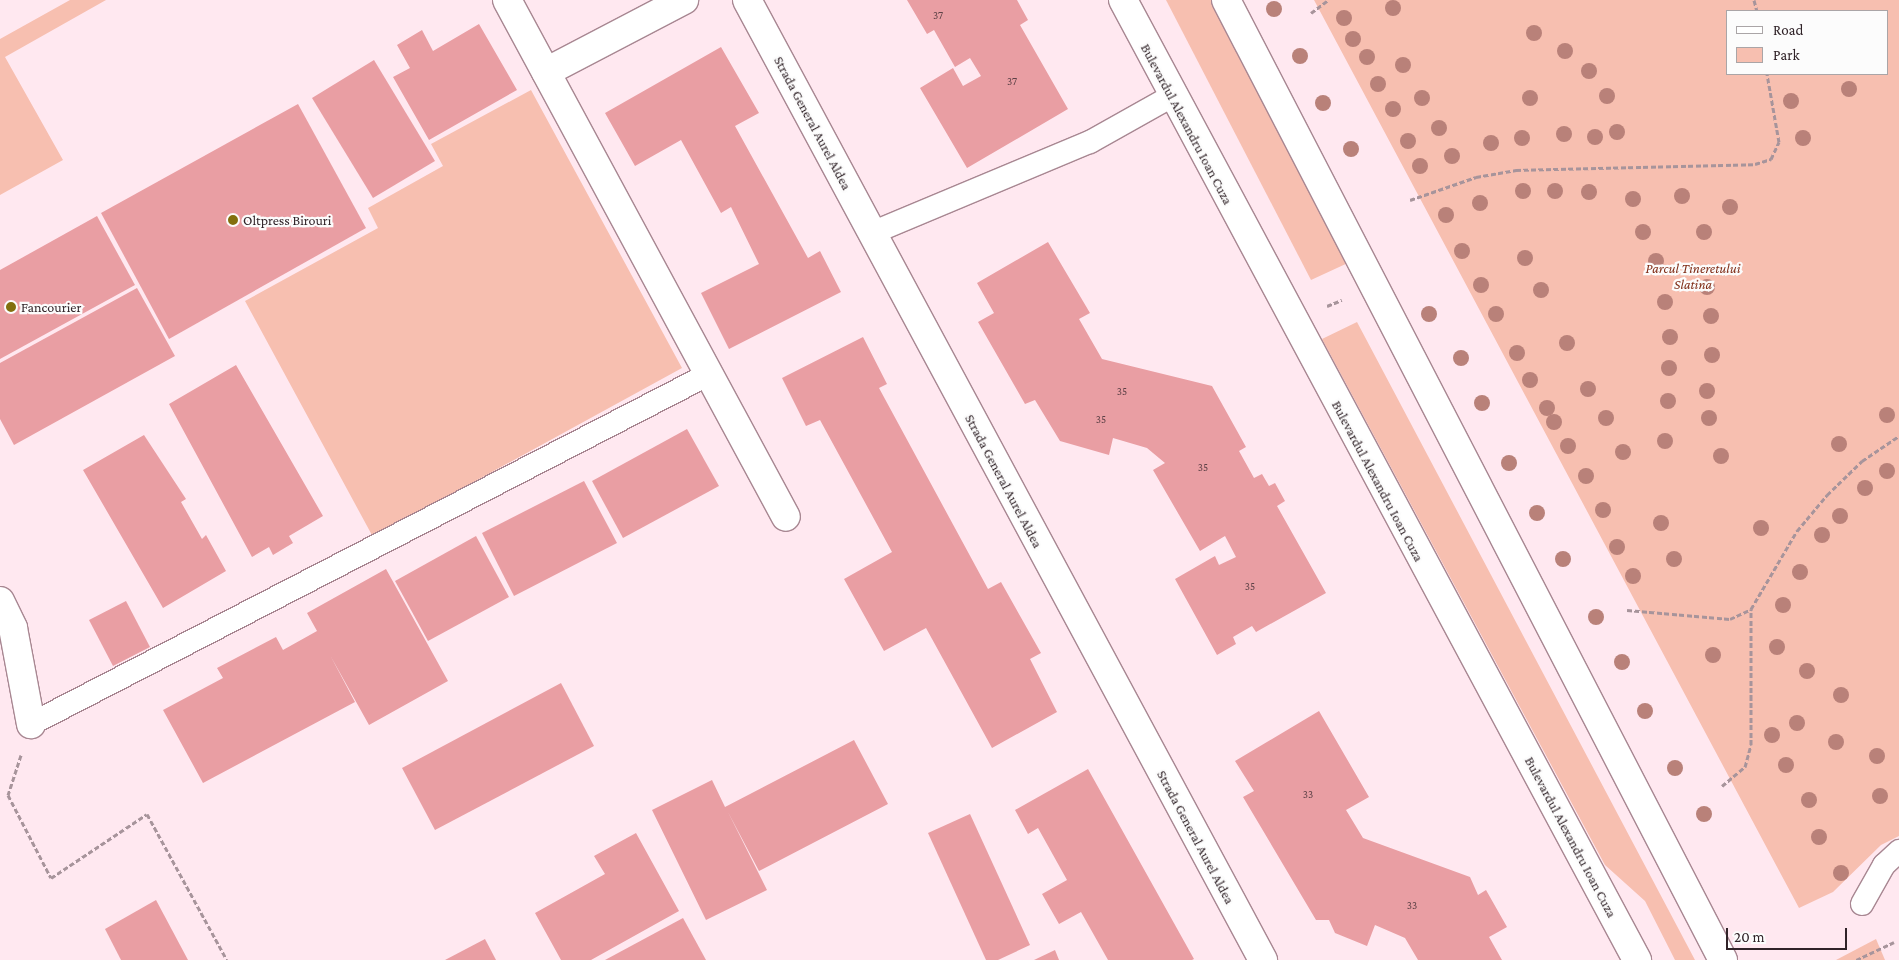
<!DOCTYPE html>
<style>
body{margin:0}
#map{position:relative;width:1899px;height:960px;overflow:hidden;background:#ffe8f0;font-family:"Crimson Pro",serif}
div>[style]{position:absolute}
.green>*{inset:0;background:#f7bfb0}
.building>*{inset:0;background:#e99ea3}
.path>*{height:3px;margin-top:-1.5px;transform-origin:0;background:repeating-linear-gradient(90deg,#a7949b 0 5px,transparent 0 7.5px)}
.roads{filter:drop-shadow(1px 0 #a88792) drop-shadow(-1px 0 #a88792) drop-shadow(0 1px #a88792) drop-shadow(0 -1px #a88792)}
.service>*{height:22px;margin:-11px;padding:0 11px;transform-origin:11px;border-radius:11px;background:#fff}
.minor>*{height:28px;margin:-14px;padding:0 14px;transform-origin:14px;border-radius:14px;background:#fff}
.secondary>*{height:28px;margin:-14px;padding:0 14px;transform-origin:14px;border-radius:14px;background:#fff}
.trees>*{width:16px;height:16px;margin:-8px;border-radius:50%;background:#b98179}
.dots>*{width:14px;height:14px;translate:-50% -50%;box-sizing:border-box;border:2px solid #fcfcfc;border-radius:50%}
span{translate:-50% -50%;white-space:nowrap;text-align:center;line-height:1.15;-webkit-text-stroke:4.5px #fcfcfc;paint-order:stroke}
.number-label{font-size:11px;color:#5e4247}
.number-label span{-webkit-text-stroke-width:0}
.street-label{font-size:14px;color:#302328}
.poi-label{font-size:14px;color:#302328}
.left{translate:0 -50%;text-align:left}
.park-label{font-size:14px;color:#802d17;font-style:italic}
.legend{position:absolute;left:1726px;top:10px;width:162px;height:65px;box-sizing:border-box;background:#fcfcfc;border:1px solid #aaa5a7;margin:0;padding:6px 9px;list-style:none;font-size:15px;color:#302328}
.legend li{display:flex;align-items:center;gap:10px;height:25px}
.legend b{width:25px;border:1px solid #aaa5a7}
.scale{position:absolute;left:1726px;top:928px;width:121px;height:22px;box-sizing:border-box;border:2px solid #302328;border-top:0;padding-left:6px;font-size:15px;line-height:18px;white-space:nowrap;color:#302328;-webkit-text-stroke:4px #fcfcfc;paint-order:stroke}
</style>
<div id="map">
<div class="green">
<div style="clip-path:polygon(70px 0,106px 0,5px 57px,63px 160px,0 195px,0 39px)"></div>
<div style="clip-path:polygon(1166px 0,1214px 0,1350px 262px,1311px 280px)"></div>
<div style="clip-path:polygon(evenodd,1314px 0,1899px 0,1899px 836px,1881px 845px,1833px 892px,1799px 908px,1314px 0,1728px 11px,1888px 11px,1888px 74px,1728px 74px,1728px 11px)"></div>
<div style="clip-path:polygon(531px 90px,682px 368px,373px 537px,245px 301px,378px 228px,368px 208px,443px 166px,431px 144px)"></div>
<div style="clip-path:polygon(1357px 322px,1695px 960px,1675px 960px,1645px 901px,1605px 865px,1322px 339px)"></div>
<div style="clip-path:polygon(1876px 939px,1885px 960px,1836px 960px)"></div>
</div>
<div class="building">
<div style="clip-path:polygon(907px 0,1017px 0,1028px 20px,1020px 25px,1068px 109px,967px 168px,920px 88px,953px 68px,963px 86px,981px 76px,970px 58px,955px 67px,934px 30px,927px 34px)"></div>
<div style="clip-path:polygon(479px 24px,517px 90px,429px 140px,393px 77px,410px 68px,397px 45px,422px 30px,433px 51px)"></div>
<div style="clip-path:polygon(721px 47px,759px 113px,735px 126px,808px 258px,820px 251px,841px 292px,729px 349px,701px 293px,759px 264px,731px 207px,721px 213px,681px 140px,635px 166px,605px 113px)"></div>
<div style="clip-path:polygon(374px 60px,435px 161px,373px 198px,312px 98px)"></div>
<div style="clip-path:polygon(298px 104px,366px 228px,169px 339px,101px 213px)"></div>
<div style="clip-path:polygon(97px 216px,135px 285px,0 359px,0 270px)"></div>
<div style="clip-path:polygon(1048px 242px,1090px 313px,1079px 319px,1102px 359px,1212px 386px,1246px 447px,1239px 451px,1254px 478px,1262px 474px,1269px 486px,1275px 483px,1285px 501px,1277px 506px,1326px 593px,1256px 632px,1252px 626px,1233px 637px,1236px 644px,1217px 655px,1175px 579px,1215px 556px,1219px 565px,1236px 557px,1225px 536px,1200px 551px,1153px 470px,1165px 463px,1147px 448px,1113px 438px,1109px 455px,1060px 441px,1035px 400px,1025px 404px,978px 322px,994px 313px,977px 283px)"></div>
<div style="clip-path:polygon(137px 288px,175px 356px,14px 445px,0 419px,0 363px)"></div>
<div style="clip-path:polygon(863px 337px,887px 384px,879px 388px,988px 589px,1001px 582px,1041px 653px,1030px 659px,1057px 712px,992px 748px,926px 628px,884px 651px,844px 579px,892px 552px,820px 420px,806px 426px,782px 378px)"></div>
<div style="clip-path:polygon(236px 365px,323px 516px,289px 536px,293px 543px,273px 555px,269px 547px,252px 557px,169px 404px)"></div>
<div style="clip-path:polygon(687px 429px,719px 486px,623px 538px,592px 481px)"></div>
<div style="clip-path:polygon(144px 435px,186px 499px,181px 502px,202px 539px,206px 535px,226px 571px,163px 608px,83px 470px)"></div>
<div style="clip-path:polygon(584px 481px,617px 543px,514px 596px,482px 533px)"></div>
<div style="clip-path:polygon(476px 536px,509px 597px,428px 641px,395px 581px)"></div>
<div style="clip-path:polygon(386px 569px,448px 681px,369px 725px,330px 655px,355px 702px,203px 783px,163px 710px,223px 678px,217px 668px,276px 637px,283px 650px,317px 631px,307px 613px)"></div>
<div style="clip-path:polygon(126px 601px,150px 647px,113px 666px,89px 620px)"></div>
<div style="clip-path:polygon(561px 683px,594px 746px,435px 830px,402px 768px)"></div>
<div style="clip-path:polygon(1319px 711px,1369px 797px,1346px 810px,1363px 838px,1470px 877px,1478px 895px,1486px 890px,1507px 927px,1489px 937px,1502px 960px,1418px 960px,1405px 938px,1375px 925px,1367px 946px,1335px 933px,1329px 920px,1316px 920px,1243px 797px,1254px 791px,1235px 761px)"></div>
<div style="clip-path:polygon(854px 740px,888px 804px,759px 871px,728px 812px,767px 890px,706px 920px,652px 810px,712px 780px,725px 807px)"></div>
<div style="clip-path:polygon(1088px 769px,1194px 959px,1192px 960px,1108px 960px,1081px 912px,1059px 924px,1042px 894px,1067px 880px,1038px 828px,1028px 834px,1015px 810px)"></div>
<div style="clip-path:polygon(970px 814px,1030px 945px,998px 960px,986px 960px,928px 833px)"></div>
<div style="clip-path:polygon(636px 833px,679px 911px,591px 960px,561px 960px,535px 913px,605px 874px,594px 856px)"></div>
<div style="clip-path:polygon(156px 900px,188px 960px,121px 960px,105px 929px)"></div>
<div style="clip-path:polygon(683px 918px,706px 960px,605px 960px)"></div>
<div style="clip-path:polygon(485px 939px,496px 960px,445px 960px)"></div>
<div style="clip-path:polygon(1055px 950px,1059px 960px,1034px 960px)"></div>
</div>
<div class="path">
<div style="left:1754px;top:0;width:11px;rotate:75deg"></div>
<div style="left:1311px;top:13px;width:21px;rotate:-37deg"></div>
<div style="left:1410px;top:200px;width:70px;rotate:-19.2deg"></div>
<div style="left:1476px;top:177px;width:41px;rotate:-9.9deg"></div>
<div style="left:1516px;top:170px;width:239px;rotate:-1.4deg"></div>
<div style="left:1755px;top:164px;width:17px;rotate:-17deg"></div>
<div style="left:1771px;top:159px;width:19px;rotate:-65deg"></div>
<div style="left:1779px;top:142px;width:69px;rotate:-100deg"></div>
<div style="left:1327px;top:306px;width:16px;rotate:-22deg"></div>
<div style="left:1627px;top:610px;width:103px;rotate:5deg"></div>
<div style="left:1730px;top:619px;width:23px;rotate:-25deg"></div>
<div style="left:1751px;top:609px;width:91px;rotate:-59.5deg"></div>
<div style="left:1797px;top:531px;width:47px;rotate:-50.2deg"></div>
<div style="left:1827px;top:495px;width:49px;rotate:-44.2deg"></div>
<div style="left:1862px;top:461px;width:45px;rotate:-34deg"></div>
<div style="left:21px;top:755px;width:42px;rotate:108deg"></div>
<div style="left:8px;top:795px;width:93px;rotate:62.6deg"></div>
<div style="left:51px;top:878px;width:115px;rotate:-33.7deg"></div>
<div style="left:147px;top:814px;width:166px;rotate:61.3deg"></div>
<div style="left:1722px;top:786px;width:30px;rotate:-40deg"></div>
<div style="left:1745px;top:767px;width:23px;rotate:-75deg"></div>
<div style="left:1751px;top:745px;width:136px;rotate:-90deg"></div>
<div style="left:1856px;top:960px;width:42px;rotate:-25.3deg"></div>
</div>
<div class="roads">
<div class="service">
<div style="left:872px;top:233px;width:236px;rotate:-22.7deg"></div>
<div style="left:1090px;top:142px;width:94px;rotate:-29.3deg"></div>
<div style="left:31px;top:724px;width:765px;rotate:-27.3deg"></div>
<div style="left:1862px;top:904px;width:45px;rotate:-60.6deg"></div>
<div style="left:1884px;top:865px;width:21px;rotate:-43deg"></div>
</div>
<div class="minor">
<div style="left:507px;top:0;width:587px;rotate:61.65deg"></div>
<div style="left:747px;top:0;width:1090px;rotate:61.74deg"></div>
<div style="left:546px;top:72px;width:156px;rotate:-27.6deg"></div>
<div style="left:0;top:601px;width:30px;rotate:64deg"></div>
<div style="left:13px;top:628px;width:98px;rotate:79.4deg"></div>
</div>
<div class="secondary">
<div style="left:1123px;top:0;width:1089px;rotate:61.83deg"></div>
<div style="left:1226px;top:0;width:1081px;rotate:62.63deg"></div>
</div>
</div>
<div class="trees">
<div style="left:1393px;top:8px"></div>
<div style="left:1274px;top:9px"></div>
<div style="left:1344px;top:18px"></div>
<div style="left:1534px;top:33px"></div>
<div style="left:1353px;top:39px"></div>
<div style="left:1565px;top:51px"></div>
<div style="left:1300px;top:56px"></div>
<div style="left:1367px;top:57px"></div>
<div style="left:1403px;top:65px"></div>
<div style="left:1589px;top:71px"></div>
<div style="left:1378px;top:84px"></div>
<div style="left:1849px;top:89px"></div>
<div style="left:1607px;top:96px"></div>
<div style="left:1422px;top:98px"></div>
<div style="left:1530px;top:98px"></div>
<div style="left:1791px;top:101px"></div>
<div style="left:1323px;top:103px"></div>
<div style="left:1393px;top:109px"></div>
<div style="left:1439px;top:128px"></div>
<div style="left:1617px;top:132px"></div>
<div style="left:1564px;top:134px"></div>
<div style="left:1595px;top:137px"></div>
<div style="left:1522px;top:138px"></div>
<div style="left:1803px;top:138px"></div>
<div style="left:1408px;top:141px"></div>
<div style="left:1491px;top:143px"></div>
<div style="left:1351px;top:149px"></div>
<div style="left:1452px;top:156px"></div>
<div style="left:1420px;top:166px"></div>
<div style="left:1523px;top:191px"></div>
<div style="left:1555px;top:191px"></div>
<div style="left:1589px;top:192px"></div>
<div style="left:1682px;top:196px"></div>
<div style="left:1633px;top:199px"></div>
<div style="left:1480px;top:203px"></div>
<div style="left:1730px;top:207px"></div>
<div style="left:1446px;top:215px"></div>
<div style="left:1643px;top:232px"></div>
<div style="left:1704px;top:232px"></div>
<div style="left:1462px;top:251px"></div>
<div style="left:1525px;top:258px"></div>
<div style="left:1656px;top:261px"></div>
<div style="left:1481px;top:285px"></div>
<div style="left:1707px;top:287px"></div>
<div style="left:1541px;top:290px"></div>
<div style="left:1665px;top:302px"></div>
<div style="left:1429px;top:314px"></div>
<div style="left:1496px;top:314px"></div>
<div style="left:1711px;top:316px"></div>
<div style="left:1670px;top:337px"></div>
<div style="left:1567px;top:343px"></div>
<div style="left:1517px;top:353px"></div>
<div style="left:1712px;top:355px"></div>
<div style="left:1461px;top:358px"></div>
<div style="left:1669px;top:368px"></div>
<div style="left:1530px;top:380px"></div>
<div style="left:1588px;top:389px"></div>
<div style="left:1707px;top:391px"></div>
<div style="left:1668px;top:401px"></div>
<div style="left:1482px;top:403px"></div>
<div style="left:1547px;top:408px"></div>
<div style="left:1887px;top:415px"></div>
<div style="left:1606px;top:418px"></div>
<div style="left:1709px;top:418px"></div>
<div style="left:1554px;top:422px"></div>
<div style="left:1665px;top:441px"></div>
<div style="left:1839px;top:444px"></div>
<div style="left:1568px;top:446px"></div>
<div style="left:1623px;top:452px"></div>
<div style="left:1721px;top:456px"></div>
<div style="left:1509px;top:463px"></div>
<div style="left:1887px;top:471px"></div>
<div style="left:1586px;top:476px"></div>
<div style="left:1865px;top:488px"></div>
<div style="left:1603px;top:510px"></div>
<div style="left:1537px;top:513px"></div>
<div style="left:1840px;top:516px"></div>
<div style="left:1661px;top:523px"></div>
<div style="left:1761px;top:528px"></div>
<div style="left:1822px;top:535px"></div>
<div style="left:1617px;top:547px"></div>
<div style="left:1563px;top:559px"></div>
<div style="left:1674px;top:559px"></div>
<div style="left:1800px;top:572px"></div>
<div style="left:1633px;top:576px"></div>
<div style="left:1783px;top:605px"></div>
<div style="left:1596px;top:617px"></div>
<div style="left:1777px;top:647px"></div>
<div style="left:1713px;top:655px"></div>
<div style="left:1622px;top:662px"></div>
<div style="left:1807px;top:671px"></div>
<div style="left:1841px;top:695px"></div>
<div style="left:1645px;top:711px"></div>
<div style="left:1797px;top:723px"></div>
<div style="left:1772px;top:735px"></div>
<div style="left:1836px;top:742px"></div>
<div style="left:1877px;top:756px"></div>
<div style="left:1786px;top:765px"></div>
<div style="left:1675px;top:768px"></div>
<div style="left:1880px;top:796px"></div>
<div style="left:1809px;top:800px"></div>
<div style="left:1704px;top:814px"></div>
<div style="left:1819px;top:837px"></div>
<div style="left:1841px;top:873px"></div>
</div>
<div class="dots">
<div style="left:233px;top:220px;background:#826f0e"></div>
<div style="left:11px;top:307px;background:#826f0e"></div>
</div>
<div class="number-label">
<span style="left:938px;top:15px">37</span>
<span style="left:1012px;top:81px">37</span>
<span style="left:1122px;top:391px">35</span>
<span style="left:1101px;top:419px">35</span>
<span style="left:1203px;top:467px">35</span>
<span style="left:1250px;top:586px">35</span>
<span style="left:1308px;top:794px">33</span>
<span style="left:1412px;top:905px">33</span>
</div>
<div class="street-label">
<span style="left:813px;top:123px;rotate:62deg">Strada General Aurel Aldea</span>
<span style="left:1187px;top:124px;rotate:62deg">Bulevardul Alexandru Ioan Cuza</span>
<span style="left:1004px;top:481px;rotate:62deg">Strada General Aurel Aldea</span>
<span style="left:1378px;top:481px;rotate:62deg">Bulevardul Alexandru Ioan Cuza</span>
<span style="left:1196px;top:837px;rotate:62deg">Strada General Aurel Aldea</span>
<span style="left:1571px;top:837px;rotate:62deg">Bulevardul Alexandru Ioan Cuza</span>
</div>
<div class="poi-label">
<span class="left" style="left:243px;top:220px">Oltpress Birouri</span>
<span class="left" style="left:21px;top:307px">Fancourier</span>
</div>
<div class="park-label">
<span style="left:1693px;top:276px">Parcul Tineretului<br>Slatina</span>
</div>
<ul class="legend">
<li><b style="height:6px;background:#fff"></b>Road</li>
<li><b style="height:14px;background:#f7bfb0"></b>Park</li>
</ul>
<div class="scale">20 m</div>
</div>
